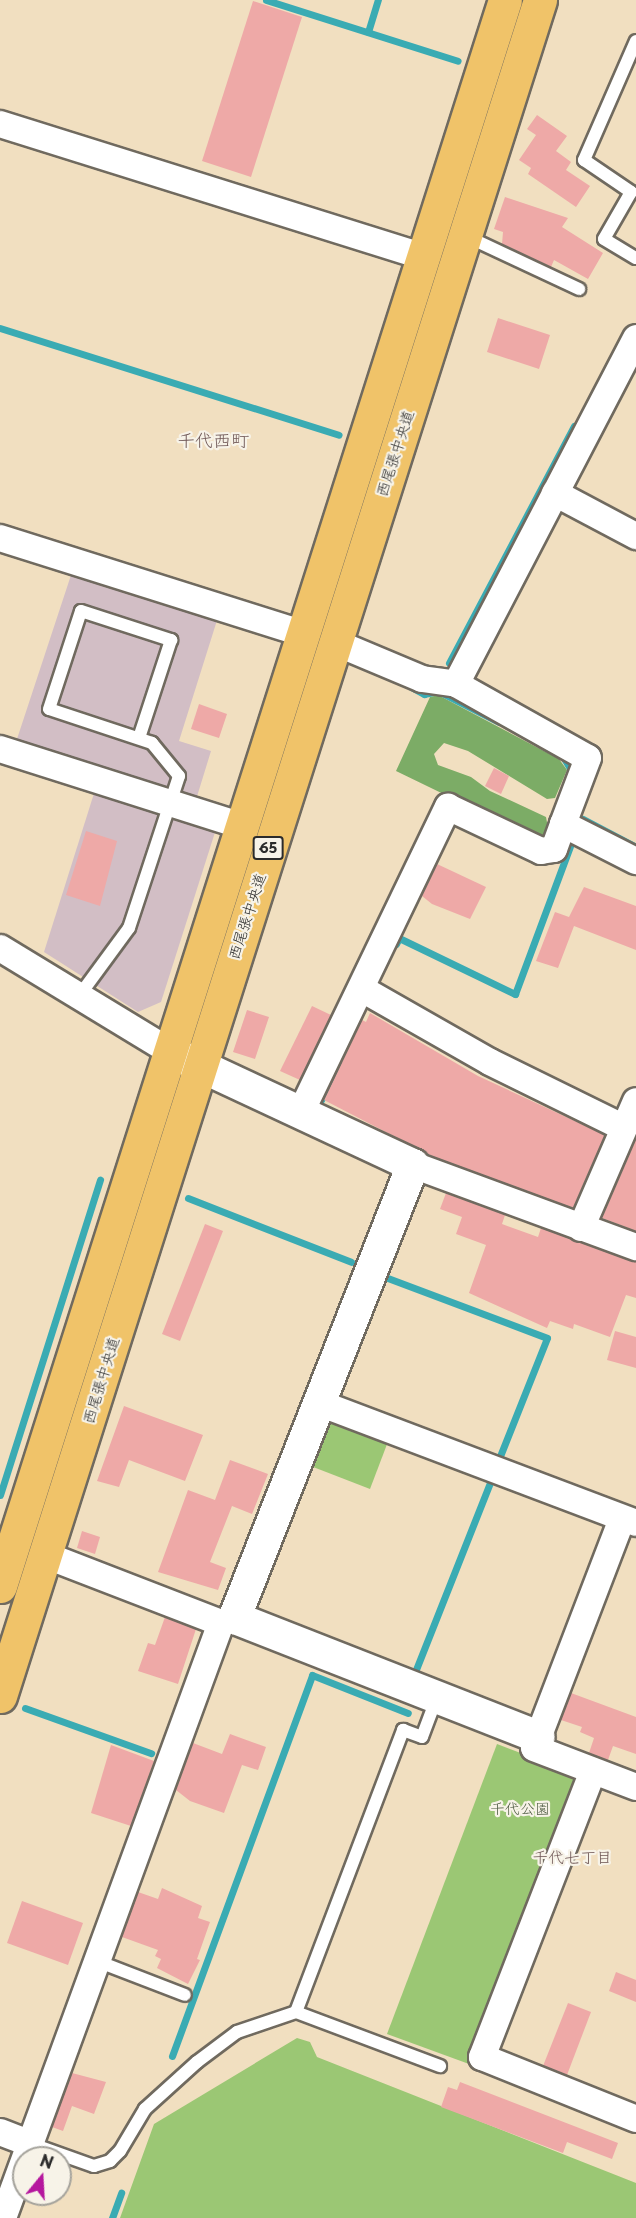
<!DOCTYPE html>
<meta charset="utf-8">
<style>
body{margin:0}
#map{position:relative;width:636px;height:2218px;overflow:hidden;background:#f1dfc0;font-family:"Playpen Sans","Klee One",sans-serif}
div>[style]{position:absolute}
.industrial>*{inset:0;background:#d2bec5}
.green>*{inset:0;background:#9bc774}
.forest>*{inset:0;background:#7cac66}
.stream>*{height:7px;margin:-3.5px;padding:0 3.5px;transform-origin:3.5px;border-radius:3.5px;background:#3aabb3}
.building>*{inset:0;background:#eea9a7}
.roads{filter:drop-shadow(2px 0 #706a5f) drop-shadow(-2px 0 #706a5f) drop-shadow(0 2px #706a5f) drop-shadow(0 -2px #706a5f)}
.service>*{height:12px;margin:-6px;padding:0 6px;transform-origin:6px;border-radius:6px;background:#fff}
.minor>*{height:26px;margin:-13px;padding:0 13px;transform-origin:13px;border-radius:13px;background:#fff}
.tertiary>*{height:32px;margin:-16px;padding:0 16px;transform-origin:16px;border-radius:16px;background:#fff}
.primary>*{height:33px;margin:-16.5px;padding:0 16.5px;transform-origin:16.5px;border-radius:16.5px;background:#f0c369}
span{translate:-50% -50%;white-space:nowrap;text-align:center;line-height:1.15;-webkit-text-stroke:4.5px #f7f3e8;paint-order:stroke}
.shield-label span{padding:2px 4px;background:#f7f3e8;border:2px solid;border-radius:4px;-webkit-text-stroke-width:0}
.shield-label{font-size:14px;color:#2b2b2b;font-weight:700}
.street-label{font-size:15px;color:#2b2b2b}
.park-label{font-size:15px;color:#4d5a41}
.neighbourhood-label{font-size:16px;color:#6f5756}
.quarter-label{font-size:18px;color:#6f5756}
.north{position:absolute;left:12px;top:2146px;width:60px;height:60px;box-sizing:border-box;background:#f7f3e8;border:2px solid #a5a39c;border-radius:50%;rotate:18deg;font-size:16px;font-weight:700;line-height:24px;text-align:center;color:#2b2b2b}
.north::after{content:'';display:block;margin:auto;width:21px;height:27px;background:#b5179e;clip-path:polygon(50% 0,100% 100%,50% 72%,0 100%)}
</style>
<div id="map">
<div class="industrial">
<div style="clip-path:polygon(73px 569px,219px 614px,179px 741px,211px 751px,195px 803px,16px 742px)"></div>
<div style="clip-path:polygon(96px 787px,217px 826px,161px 1002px,138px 1012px,44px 952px)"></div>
</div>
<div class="green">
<div style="clip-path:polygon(337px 1419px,389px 1439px,370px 1489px,308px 1465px,323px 1425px)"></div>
<div style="clip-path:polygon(497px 1744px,571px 1772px,576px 1786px,469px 2064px,387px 2034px)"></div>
<div style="clip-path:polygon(297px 2038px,310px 2042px,317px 2057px,636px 2183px,636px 2218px,120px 2218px,154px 2124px)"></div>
</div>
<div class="forest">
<div style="clip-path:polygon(438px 695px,559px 759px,567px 770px,555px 798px,547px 799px,468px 751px,444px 743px,434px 754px,438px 765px,471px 777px,490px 791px,546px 817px,549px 833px,536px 839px,396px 771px,430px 697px)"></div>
</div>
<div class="stream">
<div style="left:266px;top:0;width:201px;rotate:17.6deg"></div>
<div style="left:368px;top:32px;width:34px;rotate:-73deg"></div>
<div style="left:0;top:328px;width:355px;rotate:17.5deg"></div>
<div style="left:449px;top:663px;width:268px;rotate:-62.2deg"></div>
<div style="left:411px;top:687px;width:15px;rotate:28deg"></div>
<div style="left:424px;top:694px;width:14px;rotate:-12deg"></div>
<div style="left:438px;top:691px;width:68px;rotate:26.9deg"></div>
<div style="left:562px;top:755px;width:17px;rotate:59deg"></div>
<div style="left:583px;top:819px;width:60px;rotate:27.8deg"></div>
<div style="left:396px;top:944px;width:7px;rotate:-63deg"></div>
<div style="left:399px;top:938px;width:129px;rotate:25.8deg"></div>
<div style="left:515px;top:994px;width:158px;rotate:-69.6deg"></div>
<div style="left:321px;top:1100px;width:40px;rotate:-65deg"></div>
<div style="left:188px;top:1198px;width:175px;rotate:21.4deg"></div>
<div style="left:385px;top:1277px;width:173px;rotate:20.6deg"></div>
<div style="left:547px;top:1338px;width:132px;rotate:111.7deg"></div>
<div style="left:0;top:1495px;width:331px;rotate:-72.4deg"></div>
<div style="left:415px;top:1672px;width:206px;rotate:-68.4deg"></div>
<div style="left:25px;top:1708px;width:134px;rotate:19.7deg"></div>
<div style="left:172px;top:2056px;width:406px;rotate:-69.8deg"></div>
<div style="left:312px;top:1675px;width:103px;rotate:21.6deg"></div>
<div style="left:112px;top:2218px;width:27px;rotate:-70deg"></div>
</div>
<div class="building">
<div style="clip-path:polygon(253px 1px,302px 17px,251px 177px,202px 161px)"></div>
<div style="clip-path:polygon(537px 115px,567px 136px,556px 151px,571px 162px,566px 170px,590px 186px,576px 207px,528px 174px,531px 168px,519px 160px,536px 135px,527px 129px)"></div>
<div style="clip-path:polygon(505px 197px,568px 218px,562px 227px,603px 253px,588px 279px,554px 260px,551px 267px,502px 244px,503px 232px,494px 229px)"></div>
<div style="clip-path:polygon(498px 318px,550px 335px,539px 369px,487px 352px)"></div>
<div style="clip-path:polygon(199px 704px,227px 714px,219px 738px,191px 729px)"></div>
<div style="clip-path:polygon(494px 768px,509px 776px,501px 794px,485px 786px)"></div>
<div style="clip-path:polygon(86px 831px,117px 841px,100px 906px,66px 895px)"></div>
<div style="clip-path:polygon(437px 864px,486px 887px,470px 919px,432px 904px,422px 896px)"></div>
<div style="clip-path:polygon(584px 887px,636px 906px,636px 950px,574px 926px,558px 968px,536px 961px,555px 912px,569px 917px)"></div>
<div style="clip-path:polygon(312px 1006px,331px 1015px,300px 1080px,280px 1071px)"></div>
<div style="clip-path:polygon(247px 1010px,269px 1017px,255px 1059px,233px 1052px)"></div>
<div style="clip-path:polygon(370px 1013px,478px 1076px,605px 1135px,573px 1208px,434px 1157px,324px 1100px,362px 1020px,366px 1022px)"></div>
<div style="clip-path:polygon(636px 1139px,636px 1231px,602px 1218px)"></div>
<div style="clip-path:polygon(446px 1193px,505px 1215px,502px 1224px,538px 1237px,541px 1228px,636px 1262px,636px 1298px,626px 1295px,610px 1337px,574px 1324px,573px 1329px,550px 1321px,547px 1328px,469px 1293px,486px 1245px,456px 1234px,462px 1217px,440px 1209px)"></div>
<div style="clip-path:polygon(205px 1224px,223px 1231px,180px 1341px,162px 1334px)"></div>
<div style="clip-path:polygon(615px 1331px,636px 1337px,636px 1368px,607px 1360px)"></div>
<div style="clip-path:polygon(124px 1406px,203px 1435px,185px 1481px,129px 1460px,119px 1487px,97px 1481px)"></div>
<div style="clip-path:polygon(230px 1460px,268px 1474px,252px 1514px,232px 1506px,210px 1562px,226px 1568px,218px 1590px,158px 1572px,188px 1490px,215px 1500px)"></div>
<div style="clip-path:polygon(82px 1531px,100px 1537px,95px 1554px,77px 1548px)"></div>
<div style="clip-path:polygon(165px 1617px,196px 1629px,178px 1684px,138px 1671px,148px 1643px,155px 1645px)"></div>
<div style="clip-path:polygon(571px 1693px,636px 1717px,636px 1754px,613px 1746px,608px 1760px,589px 1753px,594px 1738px,580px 1732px,582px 1727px,561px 1720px)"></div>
<div style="clip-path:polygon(230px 1734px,266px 1747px,258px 1770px,242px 1765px,224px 1813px,190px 1801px,176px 1790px,193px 1743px,222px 1754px)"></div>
<div style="clip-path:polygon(111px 1745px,154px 1761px,131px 1826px,91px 1813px)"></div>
<div style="clip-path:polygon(162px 1888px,202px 1906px,198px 1918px,210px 1922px,197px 1959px,200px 1960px,188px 1984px,157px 1968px,161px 1959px,155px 1956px,158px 1950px,122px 1937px,138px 1892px,158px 1899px)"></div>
<div style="clip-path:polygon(22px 1901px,83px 1923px,68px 1965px,7px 1943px)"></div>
<div style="clip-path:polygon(616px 1972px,636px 1980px,636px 2002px,609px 1991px)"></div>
<div style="clip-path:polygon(568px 2003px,591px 2012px,567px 2075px,543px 2066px)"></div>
<div style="clip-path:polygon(72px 2073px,106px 2082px,94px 2114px,72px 2106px,63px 2131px,52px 2127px)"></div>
<div style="clip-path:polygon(460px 2082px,618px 2143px,612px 2159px,567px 2142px,563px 2153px,441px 2107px,448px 2087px,457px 2090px)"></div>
</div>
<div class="roads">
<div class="service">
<div style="left:636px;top:41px;width:130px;rotate:113.6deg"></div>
<div style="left:584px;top:160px;width:57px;rotate:34.2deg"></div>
<div style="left:631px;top:192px;width:54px;rotate:119.9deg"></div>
<div style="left:604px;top:239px;width:37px;rotate:31deg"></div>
<div style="left:466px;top:236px;width:125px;rotate:25.1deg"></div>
<div style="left:79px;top:996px;width:84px;rotate:-53.7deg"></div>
<div style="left:129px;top:928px;width:160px;rotate:-71.8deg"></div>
<div style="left:179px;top:776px;width:43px;rotate:-129.3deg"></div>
<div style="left:152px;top:743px;width:108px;rotate:-161.7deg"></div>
<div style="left:49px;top:709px;width:103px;rotate:-71.9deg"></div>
<div style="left:81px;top:611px;width:95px;rotate:17.9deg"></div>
<div style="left:171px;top:640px;width:103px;rotate:108.1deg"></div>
<div style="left:97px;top:1961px;width:94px;rotate:21.1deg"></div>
<div style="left:296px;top:2012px;width:302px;rotate:-69.2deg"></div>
<div style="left:403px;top:1730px;width:20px;rotate:20deg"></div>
<div style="left:422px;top:1737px;width:43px;rotate:-69.4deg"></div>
<div style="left:29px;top:2143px;width:69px;rotate:19.5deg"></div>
<div style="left:94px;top:2166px;width:17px;rotate:-17deg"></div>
<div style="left:110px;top:2161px;width:14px;rotate:-45deg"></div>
<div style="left:120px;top:2151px;width:49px;rotate:-59.2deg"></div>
<div style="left:145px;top:2109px;width:70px;rotate:-42.1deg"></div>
<div style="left:197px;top:2062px;width:50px;rotate:-36.9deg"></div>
<div style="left:237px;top:2032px;width:62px;rotate:-18.7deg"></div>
<div style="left:296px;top:2012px;width:154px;rotate:20.6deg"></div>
</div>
<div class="minor">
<div style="left:0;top:124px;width:445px;rotate:17.4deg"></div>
<div style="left:555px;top:493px;width:92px;rotate:28deg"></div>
<div style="left:0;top:538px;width:320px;rotate:17.5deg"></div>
<div style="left:334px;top:642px;width:95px;rotate:22.8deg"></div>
<div style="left:422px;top:679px;width:34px;rotate:8deg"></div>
<div style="left:456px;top:684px;width:151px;rotate:29.3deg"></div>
<div style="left:588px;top:758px;width:71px;rotate:110.7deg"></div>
<div style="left:563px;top:824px;width:82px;rotate:26.9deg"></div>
<div style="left:456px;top:684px;width:390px;rotate:-62.5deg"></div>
<div style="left:0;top:749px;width:255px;rotate:17.6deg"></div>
<div style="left:0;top:948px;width:200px;rotate:31.3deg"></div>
<div style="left:362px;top:989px;width:147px;rotate:29.7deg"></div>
<div style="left:490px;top:1062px;width:149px;rotate:26.2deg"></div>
<div style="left:301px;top:1112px;width:339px;rotate:-64.3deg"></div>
<div style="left:448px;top:807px;width:103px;rotate:25.3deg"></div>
<div style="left:541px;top:851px;width:13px;rotate:-9deg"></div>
<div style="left:554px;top:849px;width:27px;rotate:-70deg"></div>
<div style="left:413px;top:1165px;width:238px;rotate:20.2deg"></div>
<div style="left:581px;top:1228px;width:138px;rotate:-66.6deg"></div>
<div style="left:319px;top:1403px;width:339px;rotate:20.7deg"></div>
<div style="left:622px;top:1519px;width:245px;rotate:111deg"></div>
<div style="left:534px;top:1748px;width:109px;rotate:20.9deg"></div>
<div style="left:45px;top:1555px;width:189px;rotate:21.1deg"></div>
<div style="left:593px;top:1771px;width:307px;rotate:111.2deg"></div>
<div style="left:482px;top:2057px;width:166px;rotate:21.9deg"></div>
<div style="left:0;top:2132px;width:31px;rotate:21deg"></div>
<div style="left:3px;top:2218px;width:634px;rotate:-69.88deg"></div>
<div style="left:221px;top:1623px;width:15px;rotate:-20deg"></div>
</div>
<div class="tertiary">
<div style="left:177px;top:1055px;width:260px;rotate:25deg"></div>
<div style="left:413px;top:1165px;width:487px;rotate:111.5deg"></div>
<div style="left:235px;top:1618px;width:326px;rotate:21.4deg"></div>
</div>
<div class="primary">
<div style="left:0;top:1586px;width:1664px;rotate:-72.34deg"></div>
<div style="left:0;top:1696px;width:1780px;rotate:-72.34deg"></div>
</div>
</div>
<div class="shield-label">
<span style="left:268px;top:848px">65</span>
</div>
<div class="street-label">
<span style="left:394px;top:453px;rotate:-72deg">西尾張中央道</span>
<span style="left:246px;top:916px;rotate:-72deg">西尾張中央道</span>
<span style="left:100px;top:1380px;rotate:-73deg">西尾張中央道</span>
</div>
<div class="park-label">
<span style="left:520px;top:1808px">千代公園</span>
</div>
<div class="neighbourhood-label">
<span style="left:572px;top:1856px">千代七丁目</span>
</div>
<div class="quarter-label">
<span style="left:213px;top:440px">千代西町</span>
</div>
<div class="north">N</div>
</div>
